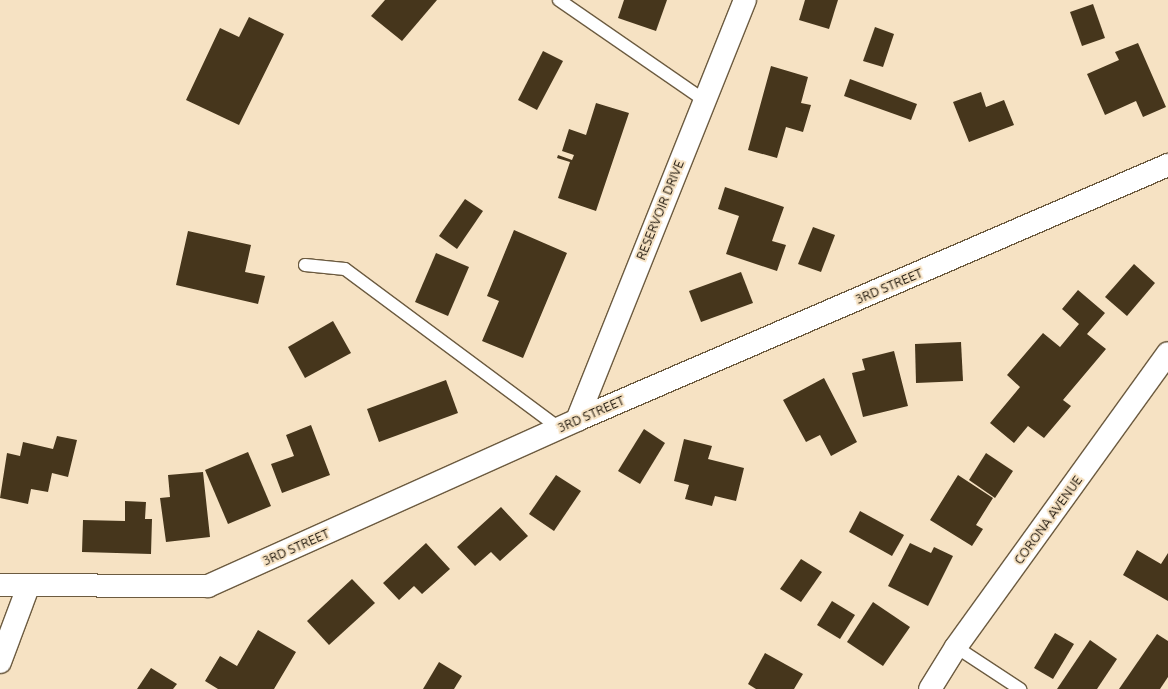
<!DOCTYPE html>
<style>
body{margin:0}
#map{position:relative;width:1168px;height:689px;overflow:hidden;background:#f6e2c3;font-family:Ubuntu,sans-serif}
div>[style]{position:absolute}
.building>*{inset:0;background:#46361c}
.roads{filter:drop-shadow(1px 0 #6c5b40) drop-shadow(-1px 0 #6c5b40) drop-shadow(0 1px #6c5b40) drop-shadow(0 -1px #6c5b40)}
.service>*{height:12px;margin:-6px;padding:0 6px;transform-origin:6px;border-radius:6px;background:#fff}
.minor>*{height:22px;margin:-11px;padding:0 11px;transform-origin:11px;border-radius:11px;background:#fff}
span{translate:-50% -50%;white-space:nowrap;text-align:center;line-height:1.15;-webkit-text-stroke:4px #f6e2c3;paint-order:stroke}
.street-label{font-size:13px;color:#21190e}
</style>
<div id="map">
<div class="building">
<div style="clip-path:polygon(385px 0,437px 0,402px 41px,371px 16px)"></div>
<div style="clip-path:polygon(624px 0,667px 0,656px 31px,618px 18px)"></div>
<div style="clip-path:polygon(805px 0,838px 0,829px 29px,799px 20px)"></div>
<div style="clip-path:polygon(1093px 4px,1105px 38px,1082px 46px,1070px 12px)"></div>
<div style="clip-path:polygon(249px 17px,284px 34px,239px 125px,186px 100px,220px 28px,239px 37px)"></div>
<div style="clip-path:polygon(875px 27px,894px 34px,883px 67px,863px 61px)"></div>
<div style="clip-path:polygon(1138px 43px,1166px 107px,1143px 117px,1136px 101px,1105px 115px,1087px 74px,1119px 60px,1115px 52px)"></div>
<div style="clip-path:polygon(543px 51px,563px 61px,537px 110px,518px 100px)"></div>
<div style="clip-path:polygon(771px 66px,808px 77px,801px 103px,811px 105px,803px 132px,786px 127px,777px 158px,748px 150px)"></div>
<div style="clip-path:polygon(850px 79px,917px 104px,911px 120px,844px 96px)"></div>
<div style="clip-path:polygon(981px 92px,986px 107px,1004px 100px,1014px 125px,969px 142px,953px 102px)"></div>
<div style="clip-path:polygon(596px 103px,629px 113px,596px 211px,558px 198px,570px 162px,557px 158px,558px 155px,572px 160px,574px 155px,562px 151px,569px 129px,586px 135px)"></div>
<div style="clip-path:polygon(725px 187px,784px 207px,772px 241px,786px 245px,777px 271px,726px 254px,739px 216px,718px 209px)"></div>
<div style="clip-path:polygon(465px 199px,483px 211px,457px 249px,439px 236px)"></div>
<div style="clip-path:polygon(813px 227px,835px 235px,821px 272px,798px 264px)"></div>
<div style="clip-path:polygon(514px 230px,567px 253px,523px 358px,482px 341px,499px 301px,487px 296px)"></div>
<div style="clip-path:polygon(188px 231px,251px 245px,245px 272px,265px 276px,258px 304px,176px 285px)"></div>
<div style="clip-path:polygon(436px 253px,469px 267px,448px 316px,415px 302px)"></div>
<div style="clip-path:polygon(1134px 264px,1155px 283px,1127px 316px,1105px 297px)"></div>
<div style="clip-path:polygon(741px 272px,753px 303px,701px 322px,689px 291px)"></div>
<div style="clip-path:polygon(1078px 290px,1105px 313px,1087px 334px,1106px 349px,1063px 400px,1071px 406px,1044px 438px,1028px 426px,1014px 443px,990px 423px,1020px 387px,1007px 375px,1043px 333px,1060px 347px,1079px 324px,1062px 309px)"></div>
<div style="clip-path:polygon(333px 321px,351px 353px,305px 378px,288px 347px)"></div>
<div style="clip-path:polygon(961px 342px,963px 381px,916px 383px,915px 344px)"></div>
<div style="clip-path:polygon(894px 351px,908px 406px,863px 417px,852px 373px,865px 370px,862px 359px)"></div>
<div style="clip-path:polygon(824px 378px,857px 442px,831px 456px,820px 435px,806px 442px,783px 400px)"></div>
<div style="clip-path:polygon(446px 380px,458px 413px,379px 442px,367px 409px)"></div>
<div style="clip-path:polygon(311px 425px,330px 475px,282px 493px,271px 464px,294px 456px,286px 435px)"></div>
<div style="clip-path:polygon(644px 429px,665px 443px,640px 484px,618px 471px)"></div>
<div style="clip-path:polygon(57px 436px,77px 440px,68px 477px,52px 473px,48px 492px,31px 489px,28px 504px,0 498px,7px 453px,20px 456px,23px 442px,53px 449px)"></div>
<div style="clip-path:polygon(684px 439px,712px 446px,708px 459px,744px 468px,736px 501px,715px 496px,712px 506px,685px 499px,689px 485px,674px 481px)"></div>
<div style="clip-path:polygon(248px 452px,271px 506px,228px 524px,205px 470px)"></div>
<div style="clip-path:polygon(986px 453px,1013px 471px,995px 498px,969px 480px)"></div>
<div style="clip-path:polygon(203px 472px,210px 537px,166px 542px,160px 498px,170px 497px,168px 475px)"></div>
<div style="clip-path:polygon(556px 475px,581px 491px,554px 531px,529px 514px)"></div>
<div style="clip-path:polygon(958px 475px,993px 498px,976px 525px,983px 529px,972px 546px,930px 520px)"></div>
<div style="clip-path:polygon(125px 501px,146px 502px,145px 519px,152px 519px,151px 554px,82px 552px,83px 520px,125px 521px)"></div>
<div style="clip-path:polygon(501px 507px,528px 536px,500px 561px,491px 552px,475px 566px,457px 547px)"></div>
<div style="clip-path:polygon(860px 511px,904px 535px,892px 556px,849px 532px)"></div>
<div style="clip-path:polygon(426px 543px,450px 569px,422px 594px,414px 586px,399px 600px,383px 583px)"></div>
<div style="clip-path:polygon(910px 543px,931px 553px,934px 547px,953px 556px,928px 606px,888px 586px)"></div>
<div style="clip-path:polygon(1137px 550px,1161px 564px,1168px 553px,1168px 601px,1123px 575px)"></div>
<div style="clip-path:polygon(801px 559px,822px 572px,801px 602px,780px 589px)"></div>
<div style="clip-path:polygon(352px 579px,375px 603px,329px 645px,307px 621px)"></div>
<div style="clip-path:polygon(832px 601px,855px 615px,840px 639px,817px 625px)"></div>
<div style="clip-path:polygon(873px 602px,910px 627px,883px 666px,847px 642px)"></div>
<div style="clip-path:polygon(258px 630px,296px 652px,274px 689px,218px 689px,205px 681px,220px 656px,237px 666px)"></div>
<div style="clip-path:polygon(1055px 633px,1074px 644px,1053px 679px,1034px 668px)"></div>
<div style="clip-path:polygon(1157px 634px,1168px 641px,1168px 677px,1160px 689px,1119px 689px)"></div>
<div style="clip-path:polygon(1090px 640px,1117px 659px,1097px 689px,1057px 689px)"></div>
<div style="clip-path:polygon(765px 653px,803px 674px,794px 689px,756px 689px,748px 684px)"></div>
<div style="clip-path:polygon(439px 662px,462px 676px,454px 689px,423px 689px)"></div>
<div style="clip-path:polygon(151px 668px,177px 684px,173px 689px,137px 689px)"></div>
</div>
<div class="roads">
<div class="service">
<div style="left:559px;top:0;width:176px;rotate:34.6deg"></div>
<div style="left:305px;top:265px;width:40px;rotate:5.7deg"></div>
<div style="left:345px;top:269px;width:267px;rotate:36.6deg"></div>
<div style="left:956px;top:647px;width:77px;rotate:33.3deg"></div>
</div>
<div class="minor">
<div style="left:577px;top:420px;width:452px;rotate:-68.2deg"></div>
<div style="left:0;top:585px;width:208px;rotate:0.3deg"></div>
<div style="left:208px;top:586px;width:405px;rotate:-24.2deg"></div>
<div style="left:577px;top:420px;width:644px;rotate:-23.34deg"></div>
<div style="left:0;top:662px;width:80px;rotate:-69.5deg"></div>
<div style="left:930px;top:689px;width:49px;rotate:-58.2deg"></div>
<div style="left:956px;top:647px;width:362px;rotate:-54.2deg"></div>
</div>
</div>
<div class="street-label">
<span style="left:660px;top:210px;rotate:-68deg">RESERVOIR DRIVE</span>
<span style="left:889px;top:286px;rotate:-23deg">3RD STREET</span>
<span style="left:591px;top:414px;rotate:-24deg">3RD STREET</span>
<span style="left:1048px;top:520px;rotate:-54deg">CORONA AVENUE</span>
<span style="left:296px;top:547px;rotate:-24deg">3RD STREET</span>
</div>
</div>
